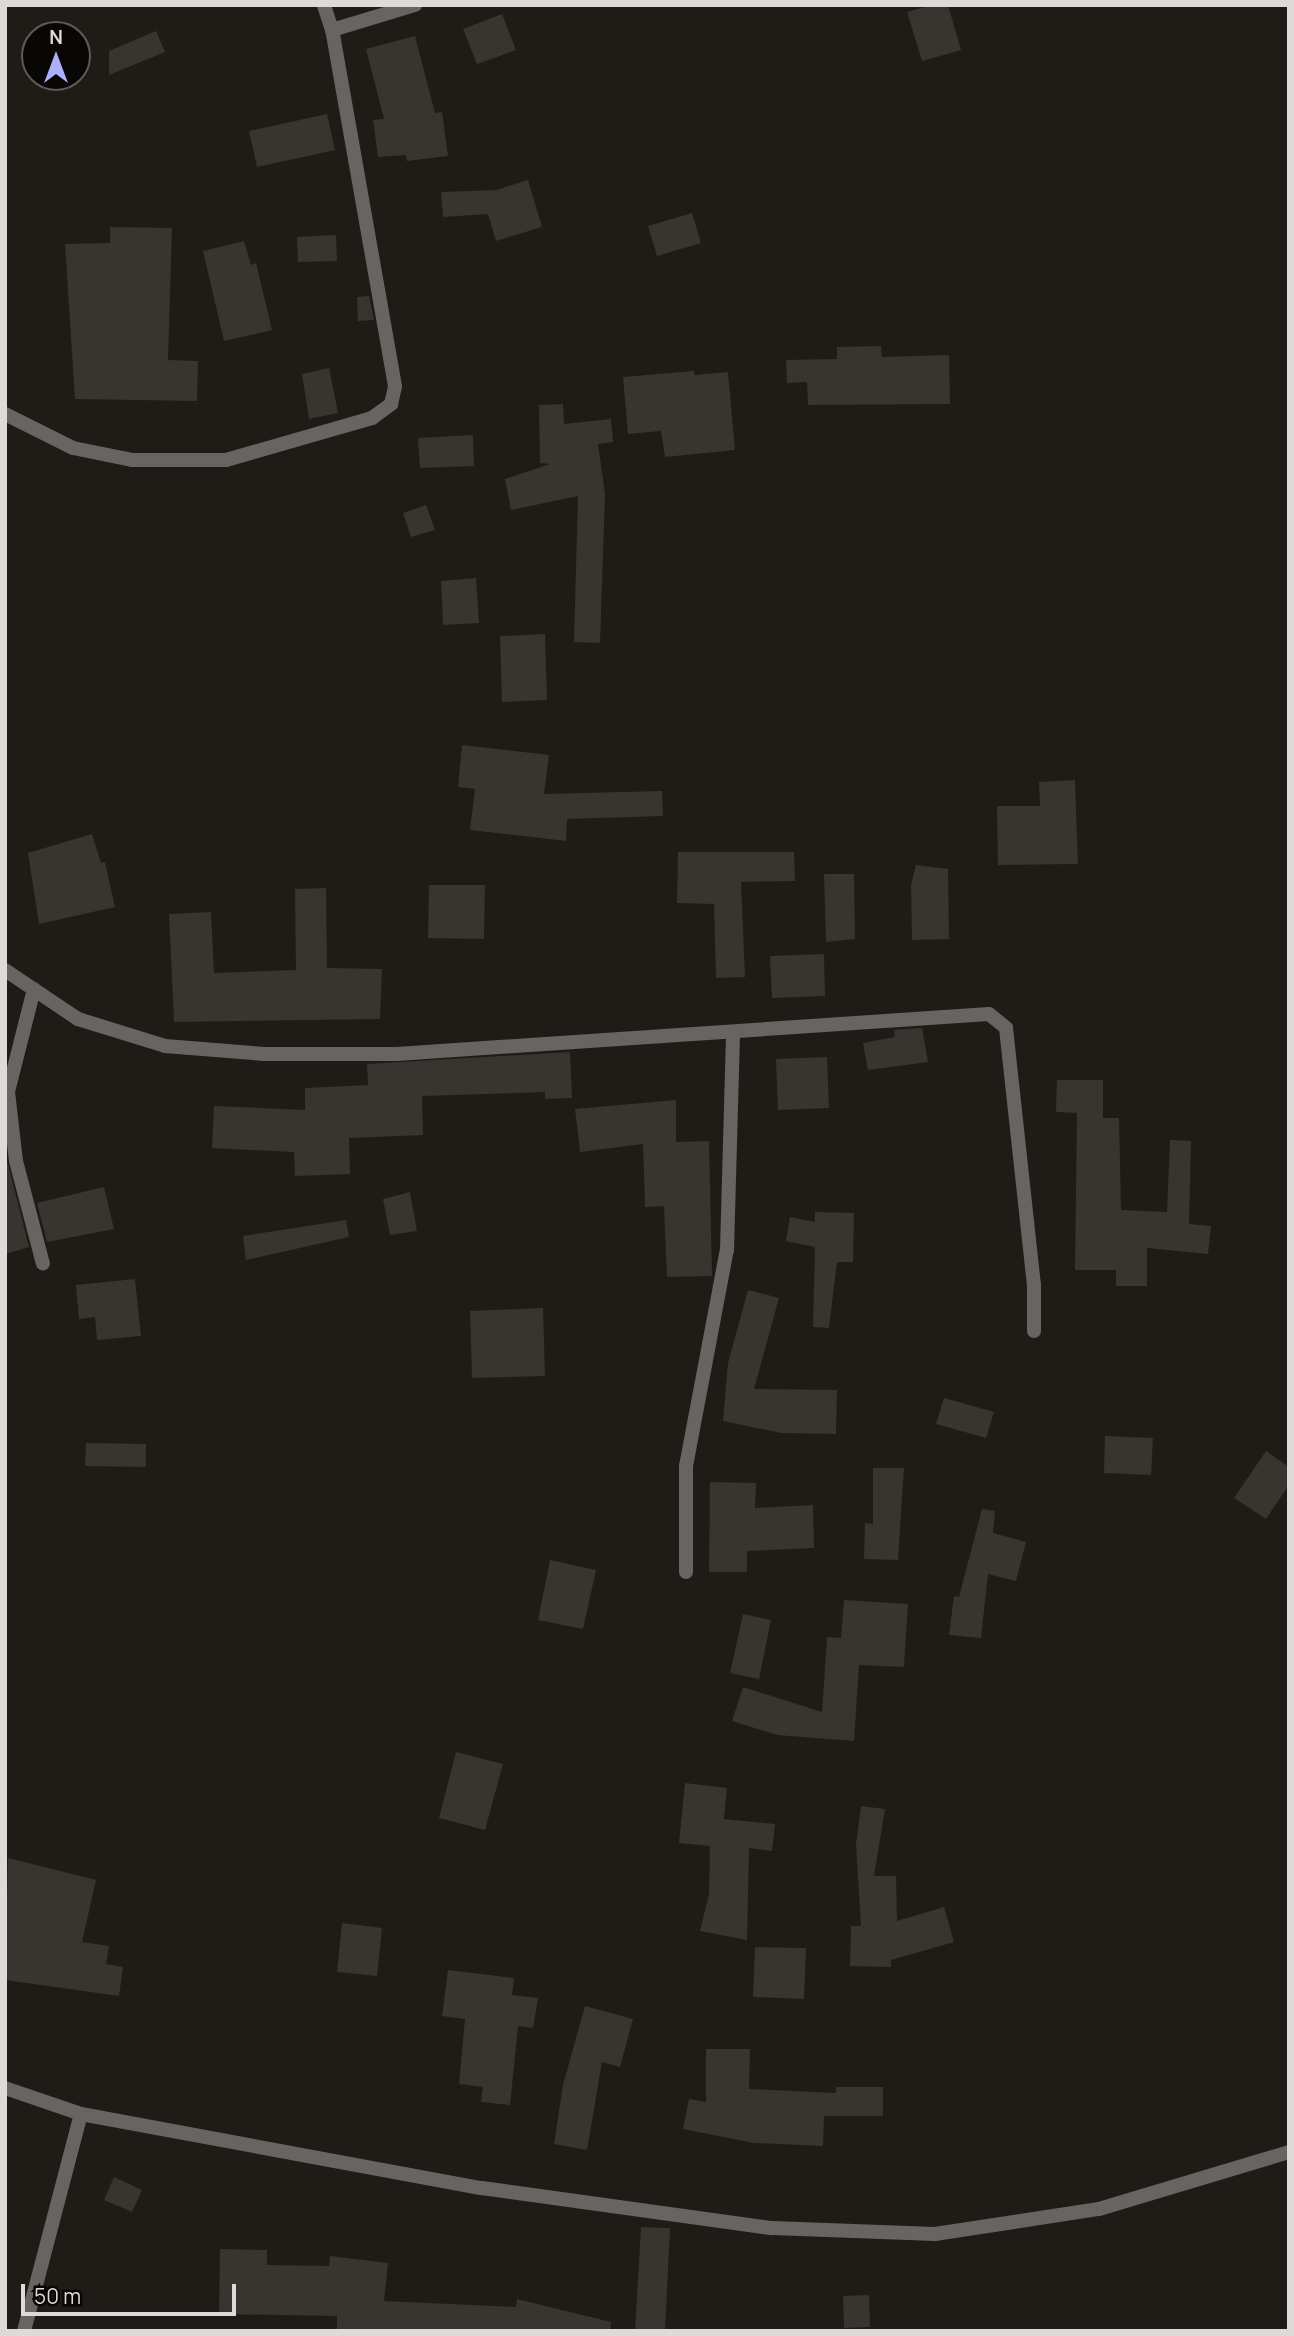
<!DOCTYPE html>
<style>
body{margin:0}
#map{position:relative;width:1294px;height:2336px;overflow:hidden;background:#1f1c18;font-family:Manrope,sans-serif}
div>[style]{position:absolute}
.building>*{inset:0;background:#38342f}
.minor>*{height:14px;margin:-7px;padding:0 7px;transform-origin:7px;border-radius:7px;background:#676562}
.tertiary>*{height:14px;margin:-7px;padding:0 7px;transform-origin:7px;border-radius:7px;background:#676562}
span{translate:-50% -50%;white-space:nowrap;text-align:center;line-height:1.15;-webkit-text-stroke:5px #080705;paint-order:stroke}
.frame{position:absolute;inset:0;border:7px solid #dddbd8;pointer-events:none}
.north{position:absolute;left:21px;top:21px;width:70px;height:70px;box-sizing:border-box;background:#080705;border:2px solid #5d5c59;border-radius:50%;rotate:0deg;font-size:19px;font-weight:700;line-height:28px;text-align:center;color:#dddbd8}
.north::after{content:'';display:block;margin:auto;width:24px;height:32px;background:#adaffb;clip-path:polygon(50% 0,100% 100%,50% 72%,0 100%)}
.scale{position:absolute;left:21px;top:2284px;width:215px;height:32px;box-sizing:border-box;border:4px solid #dddbd8;border-top:0;padding-left:9px;font-size:21px;line-height:24px;white-space:nowrap;color:#dddbd8;-webkit-text-stroke:5px #080705;paint-order:stroke}
</style>
<div id="map">
<div class="building">
<div style="clip-path:polygon(932px 5px,948px 5px,961px 50px,922px 61px,907px 12px)"></div>
<div style="clip-path:polygon(502px 14px,516px 50px,477px 64px,463px 29px)"></div>
<div style="clip-path:polygon(156px 31px,165px 52px,109px 75px,109px 51px)"></div>
<div style="clip-path:polygon(415px 36px,435px 113px,442px 112px,448px 156px,407px 161px,406px 155px,378px 157px,373px 120px,384px 119px,366px 49px)"></div>
<div style="clip-path:polygon(327px 114px,335px 150px,257px 167px,249px 131px)"></div>
<div style="clip-path:polygon(528px 180px,542px 227px,496px 241px,488px 214px,443px 217px,441px 192px,496px 190px)"></div>
<div style="clip-path:polygon(692px 213px,701px 243px,657px 256px,648px 226px)"></div>
<div style="clip-path:polygon(110px 227px,172px 228px,168px 360px,198px 361px,197px 401px,75px 399px,65px 244px,110px 243px)"></div>
<div style="clip-path:polygon(336px 235px,337px 261px,298px 262px,297px 237px)"></div>
<div style="clip-path:polygon(244px 241px,251px 265px,256px 263px,272px 330px,224px 341px,203px 251px)"></div>
<div style="clip-path:polygon(369px 296px,374px 320px,358px 321px,357px 297px)"></div>
<div style="clip-path:polygon(881px 346px,882px 357px,949px 355px,950px 404px,808px 405px,807px 382px,787px 383px,786px 360px,837px 359px,837px 347px)"></div>
<div style="clip-path:polygon(329px 368px,338px 413px,309px 419px,302px 374px)"></div>
<div style="clip-path:polygon(694px 371px,694px 375px,728px 372px,735px 450px,665px 457px,661px 431px,628px 434px,623px 377px)"></div>
<div style="clip-path:polygon(563px 404px,564px 424px,611px 419px,613px 442px,598px 444px,605px 494px,600px 643px,574px 642px,578px 496px,511px 510px,505px 479px,550px 464px,540px 463px,539px 405px)"></div>
<div style="clip-path:polygon(473px 435px,474px 466px,420px 468px,418px 438px)"></div>
<div style="clip-path:polygon(426px 505px,435px 530px,411px 537px,403px 513px)"></div>
<div style="clip-path:polygon(476px 578px,479px 623px,443px 625px,441px 581px)"></div>
<div style="clip-path:polygon(545px 634px,547px 700px,502px 702px,500px 636px)"></div>
<div style="clip-path:polygon(462px 745px,549px 755px,544px 794px,662px 791px,663px 816px,567px 819px,566px 841px,470px 830px,475px 789px,458px 787px)"></div>
<div style="clip-path:polygon(1075px 780px,1078px 864px,998px 865px,997px 806px,1040px 806px,1039px 782px)"></div>
<div style="clip-path:polygon(92px 834px,101px 863px,105px 862px,115px 907px,39px 924px,28px 853px)"></div>
<div style="clip-path:polygon(678px 852px,794px 852px,795px 881px,741px 882px,745px 977px,716px 978px,714px 904px,677px 903px)"></div>
<div style="clip-path:polygon(916px 865px,948px 869px,949px 939px,912px 940px,911px 885px)"></div>
<div style="clip-path:polygon(824px 874px,854px 874px,855px 939px,826px 942px)"></div>
<div style="clip-path:polygon(429px 885px,485px 885px,484px 939px,428px 938px)"></div>
<div style="clip-path:polygon(326px 888px,327px 968px,382px 969px,380px 1019px,174px 1022px,169px 914px,211px 912px,214px 973px,296px 970px,295px 889px)"></div>
<div style="clip-path:polygon(824px 954px,825px 996px,772px 998px,770px 956px)"></div>
<div style="clip-path:polygon(922px 1028px,928px 1062px,868px 1070px,863px 1043px,895px 1037px,894px 1030px)"></div>
<div style="clip-path:polygon(570px 1052px,572px 1098px,545px 1099px,545px 1092px,422px 1096px,423px 1135px,349px 1138px,350px 1174px,295px 1176px,294px 1152px,212px 1148px,214px 1106px,305px 1110px,305px 1088px,368px 1085px,367px 1064px)"></div>
<div style="clip-path:polygon(827px 1057px,829px 1108px,778px 1110px,776px 1059px)"></div>
<div style="clip-path:polygon(1057px 1080px,1103px 1080px,1103px 1118px,1119px 1118px,1121px 1210px,1167px 1212px,1170px 1140px,1191px 1141px,1189px 1224px,1211px 1226px,1208px 1254px,1147px 1248px,1147px 1286px,1116px 1286px,1116px 1270px,1075px 1270px,1077px 1113px,1056px 1112px)"></div>
<div style="clip-path:polygon(676px 1100px,676px 1142px,709px 1141px,712px 1276px,667px 1277px,664px 1206px,645px 1207px,643px 1144px,580px 1152px,575px 1109px)"></div>
<div style="clip-path:polygon(5px 1152px,29px 1247px,5px 1254px)"></div>
<div style="clip-path:polygon(104px 1187px,114px 1229px,47px 1242px,37px 1203px)"></div>
<div style="clip-path:polygon(410px 1192px,417px 1231px,390px 1235px,383px 1199px)"></div>
<div style="clip-path:polygon(815px 1212px,854px 1213px,853px 1262px,837px 1262px,829px 1328px,813px 1327px,815px 1247px,786px 1241px,790px 1217px,815px 1222px)"></div>
<div style="clip-path:polygon(346px 1220px,349px 1237px,246px 1260px,243px 1236px)"></div>
<div style="clip-path:polygon(135px 1279px,141px 1336px,97px 1340px,95px 1317px,79px 1319px,76px 1285px)"></div>
<div style="clip-path:polygon(748px 1290px,779px 1298px,754px 1389px,837px 1390px,836px 1434px,781px 1433px,723px 1421px,728px 1363px)"></div>
<div style="clip-path:polygon(543px 1308px,545px 1376px,472px 1378px,470px 1311px)"></div>
<div style="clip-path:polygon(944px 1398px,994px 1412px,986px 1438px,936px 1424px)"></div>
<div style="clip-path:polygon(1105px 1436px,1153px 1438px,1151px 1475px,1104px 1473px)"></div>
<div style="clip-path:polygon(86px 1443px,146px 1444px,146px 1467px,85px 1466px)"></div>
<div style="clip-path:polygon(1266px 1451px,1289px 1467px,1289px 1485px,1266px 1519px,1234px 1498px)"></div>
<div style="clip-path:polygon(873px 1468px,904px 1468px,898px 1560px,864px 1559px,865px 1523px,873px 1524px)"></div>
<div style="clip-path:polygon(710px 1482px,756px 1483px,755px 1508px,813px 1505px,814px 1548px,747px 1551px,747px 1572px,709px 1572px)"></div>
<div style="clip-path:polygon(982px 1509px,995px 1511px,993px 1533px,1026px 1542px,1016px 1581px,988px 1574px,981px 1638px,949px 1635px,954px 1596px,959px 1597px)"></div>
<div style="clip-path:polygon(550px 1560px,596px 1570px,583px 1629px,538px 1620px)"></div>
<div style="clip-path:polygon(844px 1600px,908px 1604px,904px 1667px,859px 1665px,854px 1741px,777px 1735px,732px 1721px,743px 1687px,822px 1712px,827px 1637px,841px 1638px)"></div>
<div style="clip-path:polygon(743px 1614px,771px 1620px,759px 1679px,730px 1673px)"></div>
<div style="clip-path:polygon(456px 1752px,503px 1764px,485px 1830px,439px 1818px)"></div>
<div style="clip-path:polygon(685px 1783px,727px 1788px,724px 1819px,775px 1824px,772px 1851px,749px 1848px,747px 1940px,700px 1931px,709px 1894px,710px 1846px,679px 1843px)"></div>
<div style="clip-path:polygon(861px 1806px,885px 1809px,874px 1876px,896px 1876px,897px 1921px,944px 1907px,954px 1942px,891px 1960px,891px 1967px,850px 1966px,851px 1926px,861px 1926px,856px 1844px)"></div>
<div style="clip-path:polygon(8px 1858px,96px 1880px,82px 1942px,109px 1946px,106px 1964px,123px 1967px,119px 1996px,5px 1980px)"></div>
<div style="clip-path:polygon(342px 1923px,382px 1928px,377px 1976px,337px 1972px)"></div>
<div style="clip-path:polygon(755px 1947px,806px 1948px,804px 1999px,753px 1997px)"></div>
<div style="clip-path:polygon(448px 1970px,514px 1978px,512px 1995px,538px 1998px,533px 2028px,518px 2026px,510px 2105px,481px 2102px,483px 2087px,459px 2084px,465px 2019px,442px 2016px)"></div>
<div style="clip-path:polygon(585px 2006px,633px 2019px,620px 2067px,602px 2062px,587px 2150px,554px 2144px,563px 2085px)"></div>
<div style="clip-path:polygon(706px 2049px,750px 2049px,749px 2089px,836px 2093px,836px 2087px,883px 2087px,883px 2116px,824px 2116px,823px 2146px,754px 2143px,683px 2129px,689px 2099px,706px 2102px)"></div>
<div style="clip-path:polygon(114px 2177px,142px 2190px,132px 2212px,104px 2200px)"></div>
<div style="clip-path:polygon(641px 2227px,670px 2228px,665px 2331px,635px 2331px)"></div>
<div style="clip-path:polygon(220px 2249px,267px 2250px,267px 2265px,329px 2266px,330px 2256px,388px 2263px,384px 2301px,516px 2307px,517px 2299px,611px 2322px,610px 2331px,337px 2331px,337px 2316px,219px 2314px)"></div>
<div style="clip-path:polygon(869px 2295px,870px 2327px,844px 2328px,843px 2296px)"></div>
</div>
<div class="minor">
<div style="left:332px;top:30px;width:87px;rotate:-16.8deg"></div>
<div style="left:5px;top:414px;width:76px;rotate:26.6deg"></div>
<div style="left:73px;top:448px;width:60px;rotate:11.5deg"></div>
<div style="left:132px;top:460px;width:94px"></div>
<div style="left:226px;top:460px;width:152px;rotate:-16deg"></div>
<div style="left:372px;top:418px;width:24px;rotate:-36deg"></div>
<div style="left:391px;top:404px;width:18px;rotate:-77deg"></div>
<div style="left:395px;top:386px;width:362px;rotate:-100deg"></div>
<div style="left:332px;top:30px;width:26px;rotate:-108deg"></div>
<div style="left:5px;top:970px;width:88px;rotate:33.9deg"></div>
<div style="left:78px;top:1019px;width:91px;rotate:17.2deg"></div>
<div style="left:165px;top:1046px;width:99px;rotate:4.6deg"></div>
<div style="left:264px;top:1054px;width:133px"></div>
<div style="left:397px;top:1054px;width:593px;rotate:-3.87deg"></div>
<div style="left:989px;top:1014px;width:22px;rotate:39deg"></div>
<div style="left:1006px;top:1028px;width:258px;rotate:83.8deg"></div>
<div style="left:1034px;top:1284px;width:47px;rotate:90deg"></div>
<div style="left:34px;top:989px;width:106px;rotate:104.2deg"></div>
<div style="left:8px;top:1092px;width:69px;rotate:83.4deg"></div>
<div style="left:16px;top:1161px;width:106px;rotate:75.3deg"></div>
<div style="left:686px;top:1572px;width:106px;rotate:-90deg"></div>
<div style="left:686px;top:1466px;width:220px;rotate:-79.3deg"></div>
<div style="left:727px;top:1250px;width:218px;rotate:-88.4deg"></div>
<div style="left:24px;top:2331px;width:224px;rotate:-75.3deg"></div>
</div>
<div class="tertiary">
<div style="left:5px;top:2088px;width:80px;rotate:18.9deg"></div>
<div style="left:81px;top:2114px;width:408px;rotate:10.5deg"></div>
<div style="left:482px;top:2188px;width:293px;rotate:7.9deg"></div>
<div style="left:772px;top:2228px;width:163px;rotate:2.1deg"></div>
<div style="left:935px;top:2234px;width:166px;rotate:-8.7deg"></div>
<div style="left:1099px;top:2209px;width:198px;rotate:-16.7deg"></div>
</div>
<div class="frame"></div>
<div class="north">N</div>
<div class="scale">50 m</div>
</div>
